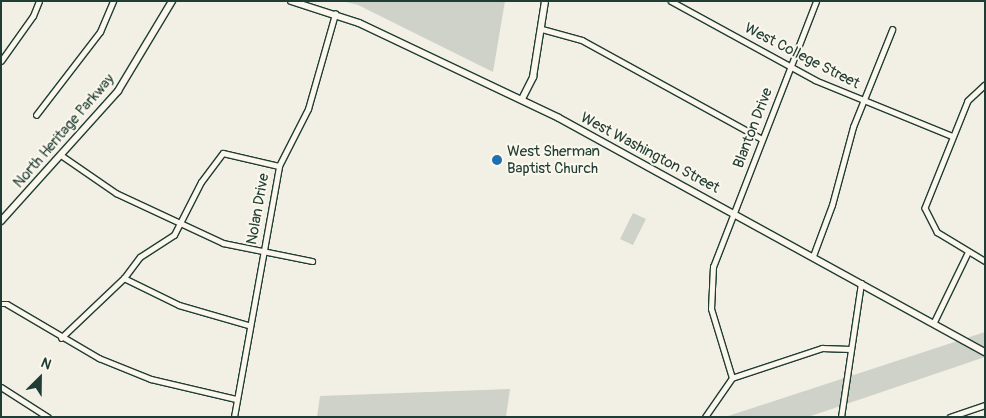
<!DOCTYPE html>
<style>
body{margin:0}
#map{position:relative;width:986px;height:418px;overflow:hidden;background:#f2f0e5;font-family:Pangolin,sans-serif}
div>[style]{position:absolute}
.green>*{inset:0;background:#cfd2c8}
.roads{filter:drop-shadow(1px 0 #1f3d34) drop-shadow(-1px 0 #1f3d34) drop-shadow(0 1px #1f3d34) drop-shadow(0 -1px #1f3d34)}
.street>*{height:4.5px;margin:-2.25px;padding:0 2.25px;transform-origin:2.25px;border-radius:2.25px;background:#fbf7ec}
.secondary>*{height:6px;margin:-3px;padding:0 3px;transform-origin:3px;border-radius:3px;background:#fbf7ec}
.dots>*{width:14px;height:14px;translate:-50% -50%;box-sizing:border-box;border:2px solid #fbf7ec;border-radius:50%}
span{translate:-50% -50%;white-space:nowrap;text-align:center;line-height:1.15;-webkit-text-stroke:4px #fbf7ec;paint-order:stroke}
.street-label{font-size:15px;color:#1f3d34}
.poi-label{font-size:15px;color:#1f3d34}
.left{translate:0 -50%;text-align:left}
.frame{position:absolute;inset:0;border:2px solid #1f3d34;pointer-events:none}
.north{position:absolute;left:15px;top:353px;width:50px;height:50px;-webkit-text-stroke:4px #fbf7ec;paint-order:stroke;rotate:23deg;font-size:14px;font-weight:700;line-height:20px;text-align:center;color:#1f3d34}
.north::after{content:'';display:block;margin:auto;width:18px;height:22px;background:#1f3d34;clip-path:polygon(50% 0,100% 100%,50% 72%,0 100%)}
</style>
<div id="map">
<div class="green">
<div style="clip-path:polygon(342px 1px,505px 1px,493px 72px,358px 5px)"></div>
<div style="clip-path:polygon(633px 213px,646px 219px,633px 245px,620px 239px)"></div>
<div style="clip-path:polygon(985px 332px,985px 357px,808px 417px,725px 417px)"></div>
<div style="clip-path:polygon(510px 389px,506px 417px,317px 417px,320px 396px)"></div>
</div>
<div class="roads">
<div class="street">
<div style="left:671px;top:1px;width:164px;rotate:28.7deg"></div>
<div style="left:815px;top:80px;width:148px;rotate:22.2deg"></div>
<div style="left:542px;top:29px;width:41px;rotate:15.4deg"></div>
<div style="left:582px;top:40px;width:205px;rotate:28.8deg"></div>
<div style="left:1px;top:61px;width:55px;rotate:-54.6deg"></div>
<div style="left:33px;top:16px;width:16px;rotate:-68deg"></div>
<div style="left:985px;top:85px;width:23px;rotate:137deg"></div>
<div style="left:968px;top:101px;width:115px;rotate:111.9deg"></div>
<div style="left:925px;top:208px;width:27px;rotate:63deg"></div>
<div style="left:937px;top:232px;width:56px;rotate:31.1deg"></div>
<div style="left:36px;top:115px;width:105px;rotate:-52.4deg"></div>
<div style="left:100px;top:32px;width:34px;rotate:-67deg"></div>
<div style="left:61px;top:155px;width:67px;rotate:34.6deg"></div>
<div style="left:116px;top:193px;width:118px;rotate:25deg"></div>
<div style="left:223px;top:243px;width:91px;rotate:11.4deg"></div>
<div style="left:813px;top:256px;width:54px;rotate:-69.6deg"></div>
<div style="left:832px;top:205px;width:81px;rotate:-74.9deg"></div>
<div style="left:853px;top:127px;width:105px;rotate:-68.1deg"></div>
<div style="left:124px;top:278px;width:61px;rotate:26.1deg"></div>
<div style="left:179px;top:305px;width:72px;rotate:16.2deg"></div>
<div style="left:1px;top:304px;width:6px"></div>
<div style="left:7px;top:304px;width:107px;rotate:30.4deg"></div>
<div style="left:99px;top:358px;width:56px;rotate:22deg"></div>
<div style="left:151px;top:379px;width:87px;rotate:13.2deg"></div>
<div style="left:934px;top:322px;width:78px;rotate:-64.1deg"></div>
<div style="left:61px;top:338px;width:87px;rotate:-43.6deg"></div>
<div style="left:124px;top:278px;width:26px;rotate:-53deg"></div>
<div style="left:140px;top:257px;width:40px;rotate:-32.9deg"></div>
<div style="left:174px;top:235px;width:59px;rotate:-63deg"></div>
<div style="left:201px;top:182px;width:36px;rotate:-53deg"></div>
<div style="left:223px;top:153px;width:57px;rotate:13.1deg"></div>
<div style="left:732px;top:378px;width:72px;rotate:-106.9deg"></div>
<div style="left:711px;top:309px;width:42px;rotate:-87.3deg"></div>
<div style="left:713px;top:267px;width:285px;rotate:-68.8deg"></div>
<div style="left:732px;top:378px;width:95px;rotate:-18.4deg"></div>
<div style="left:822px;top:348px;width:28px;rotate:2deg"></div>
<div style="left:1px;top:387px;width:56px;rotate:32.6deg"></div>
<div style="left:234px;top:417px;width:255px;rotate:-79.8deg"></div>
<div style="left:279px;top:166px;width:64px;rotate:-63deg"></div>
<div style="left:308px;top:109px;width:99px;rotate:-74.1deg"></div>
<div style="left:705px;top:417px;width:47px;rotate:-55.3deg"></div>
<div style="left:841px;top:417px;width:135px;rotate:-81.5deg"></div>
<div style="left:950px;top:417px;width:37px;rotate:-19deg"></div>
</div>
<div class="secondary">
<div style="left:291px;top:1px;width:71px;rotate:17.9deg"></div>
<div style="left:359px;top:23px;width:221px;rotate:25.4deg"></div>
<div style="left:559px;top:118px;width:486px;rotate:28.8deg"></div>
<div style="left:522px;top:99px;width:25px;rotate:-63deg"></div>
<div style="left:533px;top:77px;width:77px;rotate:-81deg"></div>
<div style="left:1px;top:221px;width:175px;rotate:-48deg"></div>
<div style="left:118px;top:91px;width:105px;rotate:-59deg"></div>
</div>
</div>
<div class="dots">
<div style="left:497px;top:160px;background:#1f6fb2"></div>
</div>
<div class="street-label">
<span style="left:802px;top:56px;rotate:27deg">West College Street</span>
<span style="left:753px;top:128px;rotate:-69deg">Blanton Drive</span>
<span style="left:64px;top:131px;rotate:-49deg">North Heritage Parkway</span>
<span style="left:650px;top:153px;rotate:28deg">West Washington Street</span>
<span style="left:258px;top:209px;rotate:-80deg">Nolan Drive</span>
</div>
<div class="poi-label">
<span class="left" style="left:507px;top:160px">West Sherman<br>Baptist Church</span>
</div>
<div class="frame"></div>
<div class="north">N</div>
</div>
